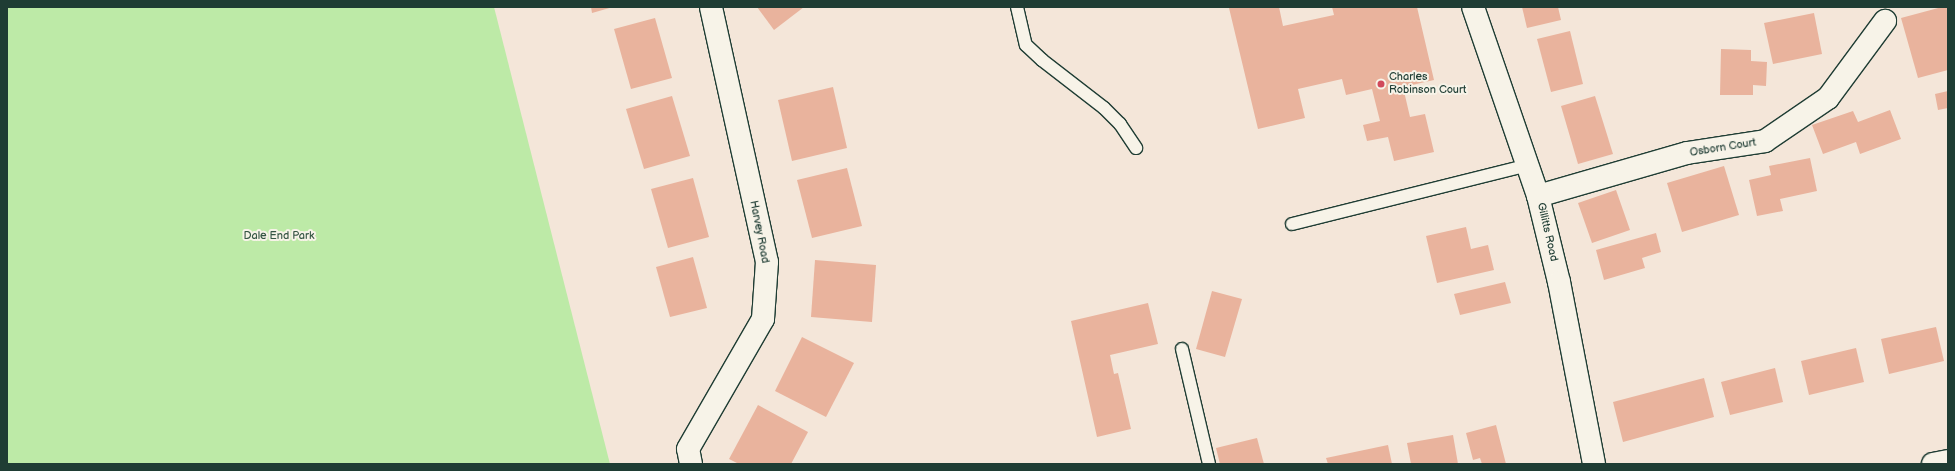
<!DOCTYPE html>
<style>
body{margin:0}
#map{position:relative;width:1955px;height:471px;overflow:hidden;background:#f4e6d9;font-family:"Balsamiq Sans",sans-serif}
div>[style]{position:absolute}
.green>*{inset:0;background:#bdeaa7}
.building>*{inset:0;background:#e9b39d}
.roads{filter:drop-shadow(1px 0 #1f3d34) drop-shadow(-1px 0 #1f3d34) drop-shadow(0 1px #1f3d34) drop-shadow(0 -1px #1f3d34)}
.lane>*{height:12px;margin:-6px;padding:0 6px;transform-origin:6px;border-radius:6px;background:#f7f3e8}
.street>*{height:22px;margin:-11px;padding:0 11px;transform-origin:11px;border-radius:11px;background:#f7f3e8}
.primary>*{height:22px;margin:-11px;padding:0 11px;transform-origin:11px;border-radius:11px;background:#f7f3e8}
.dots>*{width:11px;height:11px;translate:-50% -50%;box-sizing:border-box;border:2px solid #f7f3e8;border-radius:50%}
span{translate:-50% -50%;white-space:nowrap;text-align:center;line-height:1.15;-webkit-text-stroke:4px #f7f3e8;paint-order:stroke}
.poi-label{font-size:11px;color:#1f3d34}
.left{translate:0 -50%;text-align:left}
.street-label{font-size:11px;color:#1f3d34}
.park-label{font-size:11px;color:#375745}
.frame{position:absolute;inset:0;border:8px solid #1f3d34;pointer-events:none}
</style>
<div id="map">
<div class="green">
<div style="clip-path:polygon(7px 7px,494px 7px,610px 464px,7px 464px)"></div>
</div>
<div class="building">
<div style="clip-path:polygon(591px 7px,613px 7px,592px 13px)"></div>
<div style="clip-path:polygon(757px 7px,804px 7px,774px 30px)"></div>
<div style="clip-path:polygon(1234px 7px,1279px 7px,1283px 26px,1334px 15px,1332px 7px,1417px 7px,1434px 80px,1403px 87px,1410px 117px,1425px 114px,1434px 152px,1394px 161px,1388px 137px,1367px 141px,1363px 125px,1380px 121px,1372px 89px,1346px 95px,1342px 79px,1298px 89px,1305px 118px,1258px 129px,1229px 8px)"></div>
<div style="clip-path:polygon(1522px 7px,1558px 7px,1561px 20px,1527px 28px)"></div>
<div style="clip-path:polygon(1942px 7px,1948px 7px,1948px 70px,1918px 78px,1901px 18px)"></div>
<div style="clip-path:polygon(1814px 13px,1822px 54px,1773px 64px,1764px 23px)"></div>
<div style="clip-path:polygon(655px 18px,672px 78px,631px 89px,614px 29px)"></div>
<div style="clip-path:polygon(1570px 31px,1583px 84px,1551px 92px,1537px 39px)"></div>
<div style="clip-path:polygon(1721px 49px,1751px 50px,1751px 61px,1767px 62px,1766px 86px,1753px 85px,1753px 95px,1720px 95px)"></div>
<div style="clip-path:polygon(833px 87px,847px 148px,792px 161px,778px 100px)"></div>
<div style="clip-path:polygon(1948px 91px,1948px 108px,1938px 110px,1935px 94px)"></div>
<div style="clip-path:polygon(672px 96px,690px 156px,644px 169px,626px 109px)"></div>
<div style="clip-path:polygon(1595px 96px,1613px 154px,1578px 164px,1561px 106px)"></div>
<div style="clip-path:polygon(1890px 110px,1901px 139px,1860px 154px,1856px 142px,1823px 154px,1812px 125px,1853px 111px,1858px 122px)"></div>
<div style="clip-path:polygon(1810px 158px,1817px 191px,1780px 199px,1783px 211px,1757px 216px,1749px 180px,1771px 175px,1769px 166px)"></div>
<div style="clip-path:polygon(1724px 166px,1739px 215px,1682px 232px,1667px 183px)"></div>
<div style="clip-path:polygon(847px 168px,862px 226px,812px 238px,797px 180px)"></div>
<div style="clip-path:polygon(693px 178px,709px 237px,668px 248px,651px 189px)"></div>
<div style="clip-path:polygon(1616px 190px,1630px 230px,1592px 243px,1578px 203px)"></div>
<div style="clip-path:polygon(1466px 227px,1471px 249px,1488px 245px,1494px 270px,1437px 283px,1426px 236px)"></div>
<div style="clip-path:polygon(1656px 233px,1661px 252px,1642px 258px,1645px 268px,1604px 280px,1596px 250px)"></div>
<div style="clip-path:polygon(693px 257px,707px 308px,670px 317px,656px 267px)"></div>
<div style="clip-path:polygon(815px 260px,876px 265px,872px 322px,811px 317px)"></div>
<div style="clip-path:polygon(1505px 282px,1511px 303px,1460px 315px,1454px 294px)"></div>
<div style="clip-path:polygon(1212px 291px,1242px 299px,1225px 357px,1196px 349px)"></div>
<div style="clip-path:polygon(1148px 303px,1158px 344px,1110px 355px,1114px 374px,1118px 373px,1131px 429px,1097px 437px,1071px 321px)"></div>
<div style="clip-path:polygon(1936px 327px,1944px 361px,1889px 374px,1881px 339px)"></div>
<div style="clip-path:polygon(802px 337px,854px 363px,826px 417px,775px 391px)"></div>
<div style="clip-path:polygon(1856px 348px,1864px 382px,1809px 395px,1801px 361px)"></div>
<div style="clip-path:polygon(1775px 368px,1783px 402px,1730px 415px,1721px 382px)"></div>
<div style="clip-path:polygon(1704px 378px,1714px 417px,1623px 442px,1613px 402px)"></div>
<div style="clip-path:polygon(758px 405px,808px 432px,791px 464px,739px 464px,729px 459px)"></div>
<div style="clip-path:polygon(1496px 425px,1506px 464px,1482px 464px,1480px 458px,1473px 460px,1466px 433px)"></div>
<div style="clip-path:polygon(1453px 435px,1458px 464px,1411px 464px,1407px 443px)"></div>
<div style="clip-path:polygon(1257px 438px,1264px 464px,1220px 464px,1216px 448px)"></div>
<div style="clip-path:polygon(1388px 445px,1392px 464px,1328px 464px,1326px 458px)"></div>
</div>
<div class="roads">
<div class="lane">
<div style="left:1017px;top:7px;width:39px;rotate:77deg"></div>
<div style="left:1026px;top:45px;width:22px;rotate:43deg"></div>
<div style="left:1042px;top:60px;width:78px;rotate:37.7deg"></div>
<div style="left:1104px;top:108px;width:23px;rotate:45deg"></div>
<div style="left:1120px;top:124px;width:29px;rotate:56deg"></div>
<div style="left:1292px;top:224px;width:243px;rotate:-14deg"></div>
<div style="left:1182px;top:349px;width:118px;rotate:76.8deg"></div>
</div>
<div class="street">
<div style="left:1473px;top:7px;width:200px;rotate:71deg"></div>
<div style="left:1538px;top:196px;width:89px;rotate:76.3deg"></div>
<div style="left:1559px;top:282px;width:185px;rotate:79.1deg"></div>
<div style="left:1538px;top:196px;width:155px;rotate:-16.1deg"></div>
<div style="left:1687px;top:153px;width:79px;rotate:-8.7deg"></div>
<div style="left:1765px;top:141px;width:76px;rotate:-34.3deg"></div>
<div style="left:1828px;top:98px;width:96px;rotate:-53.5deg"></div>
<div style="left:691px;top:464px;width:15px;rotate:-101deg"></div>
<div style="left:688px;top:449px;width:150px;rotate:-60deg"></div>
<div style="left:763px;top:319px;width:57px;rotate:-86deg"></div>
<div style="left:767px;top:262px;width:261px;rotate:-102.4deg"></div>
</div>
<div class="primary">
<div style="left:1933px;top:464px;width:15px;rotate:-11deg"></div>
</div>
</div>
<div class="dots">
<div style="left:1381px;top:84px;background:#d1495b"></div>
</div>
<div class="poi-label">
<span class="left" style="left:1389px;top:84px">Charles<br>Robinson Court</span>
</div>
<div class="street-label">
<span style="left:1723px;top:148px;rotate:-9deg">Osborn Court</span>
<span style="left:759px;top:232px;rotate:79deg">Harvey Road</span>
<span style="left:1547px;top:232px;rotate:77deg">Gillitts Road</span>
</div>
<div class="park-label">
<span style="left:279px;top:236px">Dale End Park</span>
</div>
<div class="frame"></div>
</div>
